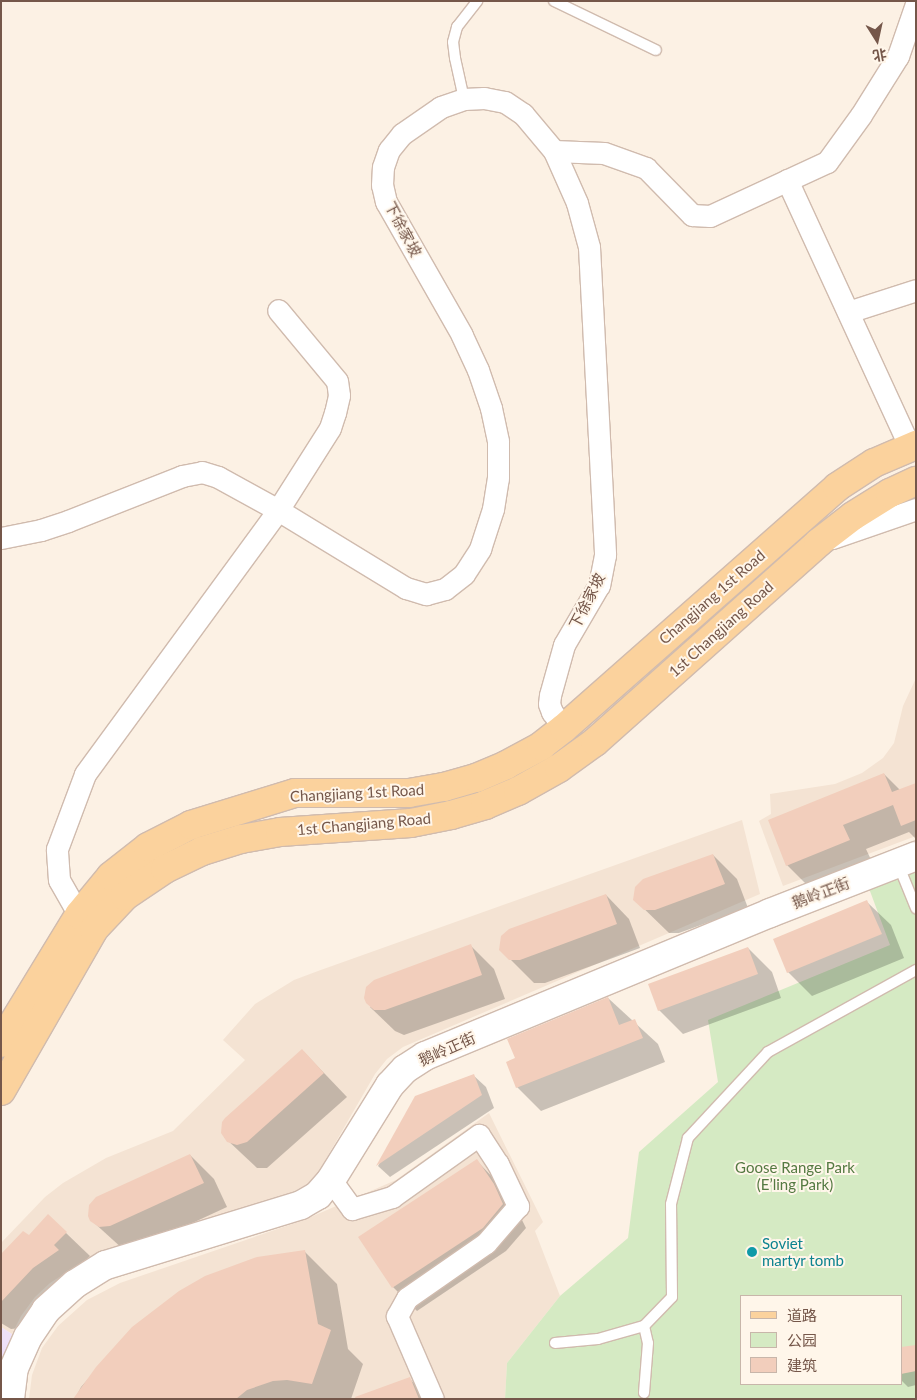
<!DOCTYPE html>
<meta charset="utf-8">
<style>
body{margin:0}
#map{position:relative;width:917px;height:1400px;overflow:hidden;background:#fcf1e4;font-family:Lato,"Noto Sans SC",sans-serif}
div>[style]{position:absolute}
.residential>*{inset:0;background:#f4e3d3}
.education>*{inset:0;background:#eee1f8}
.green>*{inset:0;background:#d5eac3}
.shadow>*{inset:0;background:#0003}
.building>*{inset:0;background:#f2cebc}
.roads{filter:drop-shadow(1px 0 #d0bbae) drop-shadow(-1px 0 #d0bbae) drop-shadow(0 1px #d0bbae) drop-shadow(0 -1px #d0bbae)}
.lane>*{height:10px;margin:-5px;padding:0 5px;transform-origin:5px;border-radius:5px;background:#fff}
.street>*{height:21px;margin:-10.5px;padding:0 10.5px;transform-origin:10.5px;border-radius:10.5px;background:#fff}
.secondary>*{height:28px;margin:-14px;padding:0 14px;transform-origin:14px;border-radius:14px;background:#fff}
.primary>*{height:28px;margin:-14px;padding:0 14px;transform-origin:14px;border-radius:14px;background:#fbd29d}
.dots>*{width:14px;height:14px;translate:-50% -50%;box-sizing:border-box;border:2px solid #fff6ea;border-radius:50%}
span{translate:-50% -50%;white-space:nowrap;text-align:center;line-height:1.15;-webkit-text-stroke:4px #fff6ea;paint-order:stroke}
.street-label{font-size:15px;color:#75574a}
.park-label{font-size:15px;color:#557a42}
.culture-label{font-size:15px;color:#0d838f}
.left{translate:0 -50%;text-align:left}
.frame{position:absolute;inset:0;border:2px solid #75574a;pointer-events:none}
.legend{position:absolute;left:740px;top:1295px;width:162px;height:90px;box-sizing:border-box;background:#fff6ea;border:1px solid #c8b6aa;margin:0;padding:6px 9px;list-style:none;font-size:15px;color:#75574a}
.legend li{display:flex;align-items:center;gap:10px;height:25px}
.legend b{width:25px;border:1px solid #c8b6aa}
.north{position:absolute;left:852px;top:15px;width:50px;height:50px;-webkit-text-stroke:4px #fff6ea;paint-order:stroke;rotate:170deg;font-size:14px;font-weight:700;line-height:20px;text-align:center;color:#75574a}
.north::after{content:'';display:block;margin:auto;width:18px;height:22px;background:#75574a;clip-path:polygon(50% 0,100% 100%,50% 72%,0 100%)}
</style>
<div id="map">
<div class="residential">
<div style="clip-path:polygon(916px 678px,916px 836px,783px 886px,759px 821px,771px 814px,770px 794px,835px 784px,862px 773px,883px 758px,894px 743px,903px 706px)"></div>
<div style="clip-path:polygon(742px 820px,760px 894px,403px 1047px,387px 1059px,375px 1074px,319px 1171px,309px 1183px,293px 1192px,102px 1255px,75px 1267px,50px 1283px,35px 1297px,21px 1316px,12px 1334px,1px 1327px,1px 1243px,45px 1197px,63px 1183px,106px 1158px,173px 1131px,245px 1060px,223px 1040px,255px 1004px,294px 980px,318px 971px)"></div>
<div style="clip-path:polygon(489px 1113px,543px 1222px,535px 1231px,560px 1296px,507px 1363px,505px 1399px,29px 1399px,32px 1375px,42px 1348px,58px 1326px,87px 1300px,120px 1283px,304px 1220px,396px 1180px)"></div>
</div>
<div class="education">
<div style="clip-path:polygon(1px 1327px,12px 1334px,1px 1376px)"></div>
</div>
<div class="green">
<div style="clip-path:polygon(evenodd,916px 865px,916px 1399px,505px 1399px,507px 1363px,560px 1296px,628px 1238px,639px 1152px,718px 1082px,708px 1020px,890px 945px,867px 883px,916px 865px,741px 1296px,901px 1296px,901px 1384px,741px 1384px,741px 1296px)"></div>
</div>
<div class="shadow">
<div style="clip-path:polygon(884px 774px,900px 790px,916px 784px,916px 839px,909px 832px,866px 849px,873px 864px,811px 889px,787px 865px)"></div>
<div style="clip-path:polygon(713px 855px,737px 879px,748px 908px,679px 933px,669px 933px,635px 900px)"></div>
<div style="clip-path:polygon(606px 895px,629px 919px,640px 948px,545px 983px,534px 983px,501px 950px)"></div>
<div style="clip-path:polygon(867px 902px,891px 925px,904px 958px,812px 996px,788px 972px)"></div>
<div style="clip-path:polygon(471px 946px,494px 969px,505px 999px,404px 1035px,395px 1031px,370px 1007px)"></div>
<div style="clip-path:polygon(748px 948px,772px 972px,781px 998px,683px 1034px,659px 1010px)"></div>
<div style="clip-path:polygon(608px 998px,658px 1044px,665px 1062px,541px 1111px,517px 1087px)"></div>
<div style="clip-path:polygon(302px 1050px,347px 1097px,267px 1168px,257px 1168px,224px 1137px)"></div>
<div style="clip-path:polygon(473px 1075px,486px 1087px,494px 1108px,390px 1177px,378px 1166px,416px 1097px)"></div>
<div style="clip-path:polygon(190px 1155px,214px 1179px,227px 1207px,134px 1250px,124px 1250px,91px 1220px)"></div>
<div style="clip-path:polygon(477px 1161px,500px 1185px,517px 1210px,526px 1228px,506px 1251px,417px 1311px,393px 1287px)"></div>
<div style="clip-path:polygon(66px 1233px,90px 1256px,21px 1328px,11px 1329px,1px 1323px,1px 1256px,29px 1237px)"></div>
<div style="clip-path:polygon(305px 1252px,337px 1284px,348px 1349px,363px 1364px,351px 1399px,75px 1399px,81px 1387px,133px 1328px)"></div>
<div style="clip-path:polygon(916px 1346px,916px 1385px,908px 1387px,901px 1380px,901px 1349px)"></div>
<div style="clip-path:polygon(410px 1379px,428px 1399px,354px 1399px)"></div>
</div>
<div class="building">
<div style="clip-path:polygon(884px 773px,892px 792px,916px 783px,916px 820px,901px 826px,893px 805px,843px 825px,850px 840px,786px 866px,768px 820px)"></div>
<div style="clip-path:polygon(713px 854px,725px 884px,655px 910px,644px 910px,633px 900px,635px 887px,643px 879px)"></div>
<div style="clip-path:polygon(606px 894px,617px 924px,520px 960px,509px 960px,499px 950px,501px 936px,509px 929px)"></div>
<div style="clip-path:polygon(867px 900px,882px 934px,787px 973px,773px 939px)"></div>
<div style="clip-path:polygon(471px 944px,482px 975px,385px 1010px,374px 1010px,366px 1003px,364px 998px,366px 987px,374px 980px)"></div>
<div style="clip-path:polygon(748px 947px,758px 974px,658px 1011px,648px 984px)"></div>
<div style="clip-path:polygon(608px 997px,619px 1025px,635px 1019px,643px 1038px,516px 1088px,506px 1062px,515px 1058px,507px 1039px)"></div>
<div style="clip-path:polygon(302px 1049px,324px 1073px,247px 1142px,237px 1145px,227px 1142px,221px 1133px,222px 1122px,225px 1118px)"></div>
<div style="clip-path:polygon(474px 1074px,482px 1095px,376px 1166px,415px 1096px)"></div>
<div style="clip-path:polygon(190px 1154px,204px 1183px,110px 1226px,99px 1227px,90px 1221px,88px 1216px,89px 1205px,96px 1197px)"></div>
<div style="clip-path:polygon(477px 1159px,494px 1184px,503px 1204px,483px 1228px,392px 1288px,358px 1237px)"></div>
<div style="clip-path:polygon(48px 1214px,67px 1232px,54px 1245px,59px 1250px,33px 1268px,1px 1302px,1px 1254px,23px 1231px,29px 1235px)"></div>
<div style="clip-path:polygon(305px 1250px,318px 1324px,331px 1330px,312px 1384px,287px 1380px,273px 1381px,247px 1390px,236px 1399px,73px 1399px,96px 1367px,132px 1327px,179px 1291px,205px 1276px,257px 1257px)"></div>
<div style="clip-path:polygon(916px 1345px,916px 1371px,901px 1374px,901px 1347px)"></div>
<div style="clip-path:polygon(410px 1377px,419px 1399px,356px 1399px,355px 1397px)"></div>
</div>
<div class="roads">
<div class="lane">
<div style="left:554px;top:1px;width:113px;rotate:25.7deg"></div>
<div style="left:464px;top:99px;width:42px;rotate:-102.4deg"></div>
<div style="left:455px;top:58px;width:16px;rotate:-97deg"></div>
<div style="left:453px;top:42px;width:16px;rotate:-75deg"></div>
<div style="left:457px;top:27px;width:33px;rotate:-52deg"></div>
<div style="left:898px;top:864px;width:48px;rotate:67.8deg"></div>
<div style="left:644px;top:1326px;width:17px;rotate:77deg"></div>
<div style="left:648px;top:1343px;width:50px;rotate:94.6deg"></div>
<div style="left:555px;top:1343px;width:43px;rotate:-5.3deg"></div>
<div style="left:598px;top:1339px;width:48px;rotate:-15.8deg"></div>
<div style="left:644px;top:1326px;width:40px;rotate:-46deg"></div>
<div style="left:672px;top:1297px;width:93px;rotate:-90.6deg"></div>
<div style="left:671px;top:1204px;width:68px;rotate:-75.6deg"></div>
<div style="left:688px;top:1138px;width:117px;rotate:-47.1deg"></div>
<div style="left:768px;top:1052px;width:169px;rotate:-29deg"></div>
</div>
<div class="street">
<div style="left:554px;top:151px;width:50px;rotate:2.3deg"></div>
<div style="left:604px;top:153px;width:45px;rotate:19.7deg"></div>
<div style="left:646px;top:168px;width:66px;rotate:45.6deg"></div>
<div style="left:692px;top:215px;width:18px;rotate:3deg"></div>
<div style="left:710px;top:216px;width:129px;rotate:-24.8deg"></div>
<div style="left:827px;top:162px;width:58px;rotate:-54.1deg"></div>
<div style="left:861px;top:115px;width:70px;rotate:-57.9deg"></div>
<div style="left:898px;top:56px;width:55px;rotate:-70.9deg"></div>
<div style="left:787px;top:180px;width:294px;rotate:65.3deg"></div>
<div style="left:848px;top:312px;width:71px;rotate:-17.9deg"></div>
<div style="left:1px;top:538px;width:41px;rotate:-11.3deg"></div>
<div style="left:41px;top:530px;width:28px;rotate:-18deg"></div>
<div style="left:68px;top:521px;width:123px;rotate:-21.5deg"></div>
<div style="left:182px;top:476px;width:20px;rotate:-11deg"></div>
<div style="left:202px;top:472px;width:17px;rotate:17deg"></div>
<div style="left:218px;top:477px;width:68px;rotate:28.8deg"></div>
<div style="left:278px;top:510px;width:150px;rotate:31.4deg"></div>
<div style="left:406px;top:588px;width:21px;rotate:17deg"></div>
<div style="left:426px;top:594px;width:20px;rotate:-15deg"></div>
<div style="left:445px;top:589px;width:24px;rotate:-38deg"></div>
<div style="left:464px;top:574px;width:30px;rotate:-57deg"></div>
<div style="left:480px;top:549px;width:42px;rotate:-72deg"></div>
<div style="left:493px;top:509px;width:31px;rotate:-81deg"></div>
<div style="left:498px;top:478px;width:37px;rotate:-90deg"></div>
<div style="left:498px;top:441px;width:34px;rotate:-102deg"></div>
<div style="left:491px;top:408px;width:40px;rotate:-108.9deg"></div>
<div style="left:478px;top:370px;width:38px;rotate:-115deg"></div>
<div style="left:462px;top:335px;width:153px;rotate:-119.7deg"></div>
<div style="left:386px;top:202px;width:17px;rotate:-103deg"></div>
<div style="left:382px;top:185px;width:18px;rotate:-87deg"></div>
<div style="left:383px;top:167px;width:18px;rotate:-71deg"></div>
<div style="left:389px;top:150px;width:21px;rotate:-51deg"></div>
<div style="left:402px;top:134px;width:47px;rotate:-34.7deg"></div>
<div style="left:441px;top:107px;width:24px;rotate:-19deg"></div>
<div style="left:464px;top:99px;width:20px;rotate:-3deg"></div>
<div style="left:484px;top:98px;width:21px;rotate:11deg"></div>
<div style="left:505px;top:102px;width:22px;rotate:34deg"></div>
<div style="left:523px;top:114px;width:48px;rotate:50deg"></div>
<div style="left:554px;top:151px;width:57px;rotate:66.1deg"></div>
<div style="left:577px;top:203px;width:46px;rotate:74.7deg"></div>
<div style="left:589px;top:247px;width:308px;rotate:87deg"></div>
<div style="left:605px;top:555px;width:31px;rotate:101deg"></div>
<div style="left:599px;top:585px;width:69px;rotate:120.3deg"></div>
<div style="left:564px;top:645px;width:52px;rotate:105.6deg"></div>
<div style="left:550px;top:695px;width:9px;rotate:96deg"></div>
<div style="left:549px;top:704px;width:9px;rotate:69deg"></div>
<div style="left:552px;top:712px;width:20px;rotate:53deg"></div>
<div style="left:832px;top:538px;width:89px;rotate:-19deg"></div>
<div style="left:79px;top:915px;width:40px;rotate:-119.7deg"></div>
<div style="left:59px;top:880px;width:31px;rotate:-94deg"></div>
<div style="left:57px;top:849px;width:80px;rotate:-69.5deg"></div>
<div style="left:85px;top:774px;width:327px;rotate:-53.8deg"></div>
<div style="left:278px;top:510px;width:97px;rotate:-57.6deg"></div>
<div style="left:330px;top:428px;width:16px;rotate:-72deg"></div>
<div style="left:335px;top:413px;width:18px;rotate:-77deg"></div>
<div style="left:339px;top:395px;width:14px;rotate:-98deg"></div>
<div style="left:337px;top:381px;width:92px;rotate:-129.7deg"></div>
<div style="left:331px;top:1180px;width:36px;rotate:54deg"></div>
<div style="left:352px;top:1209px;width:42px;rotate:-16.7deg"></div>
<div style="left:392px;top:1197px;width:107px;rotate:-35.5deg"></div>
<div style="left:479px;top:1135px;width:35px;rotate:57deg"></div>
<div style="left:498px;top:1164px;width:47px;rotate:64.5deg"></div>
<div style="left:518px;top:1206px;width:49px;rotate:130.9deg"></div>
<div style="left:486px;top:1243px;width:96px;rotate:145.2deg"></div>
<div style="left:407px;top:1298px;width:21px;rotate:119deg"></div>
<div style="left:397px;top:1316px;width:90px;rotate:66.6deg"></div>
</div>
<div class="secondary">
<div style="left:10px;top:1399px;width:31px;rotate:-83deg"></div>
<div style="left:14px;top:1368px;width:34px;rotate:-66deg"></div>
<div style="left:28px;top:1337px;width:32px;rotate:-56deg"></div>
<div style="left:46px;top:1310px;width:39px;rotate:-42deg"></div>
<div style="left:75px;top:1284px;width:36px;rotate:-32deg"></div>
<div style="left:106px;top:1265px;width:204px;rotate:-17.1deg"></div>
<div style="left:301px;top:1205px;width:20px;rotate:-30deg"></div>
<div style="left:318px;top:1195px;width:20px;rotate:-49deg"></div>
<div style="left:331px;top:1180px;width:112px;rotate:-58.2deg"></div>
<div style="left:390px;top:1085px;width:22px;rotate:-47deg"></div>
<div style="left:405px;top:1069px;width:24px;rotate:-33deg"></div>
<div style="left:425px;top:1056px;width:373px;rotate:-22.5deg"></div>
<div style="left:770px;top:913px;width:157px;rotate:-21.3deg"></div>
</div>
<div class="primary">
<div style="left:1px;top:1043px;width:150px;rotate:-58.6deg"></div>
<div style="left:79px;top:915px;width:50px;rotate:-50.6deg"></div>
<div style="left:111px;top:876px;width:47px;rotate:-38.1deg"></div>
<div style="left:148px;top:847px;width:48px;rotate:-27.1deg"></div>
<div style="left:191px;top:825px;width:109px;rotate:-17.1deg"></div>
<div style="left:295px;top:793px;width:114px"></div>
<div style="left:409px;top:793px;width:36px;rotate:-10deg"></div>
<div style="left:444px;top:787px;width:33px;rotate:-16deg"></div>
<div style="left:476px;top:778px;width:33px;rotate:-23deg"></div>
<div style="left:506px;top:765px;width:40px;rotate:-28deg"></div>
<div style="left:541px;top:746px;width:29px;rotate:-38deg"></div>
<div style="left:564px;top:728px;width:364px;rotate:-41.4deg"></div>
<div style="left:837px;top:487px;width:44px;rotate:-33deg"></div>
<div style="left:874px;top:463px;width:46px;rotate:-23.2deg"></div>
<div style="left:1px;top:1091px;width:187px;rotate:-60.1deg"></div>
<div style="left:94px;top:929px;width:45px;rotate:-46.8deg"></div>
<div style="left:125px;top:896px;width:48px;rotate:-34deg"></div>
<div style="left:165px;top:869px;width:41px;rotate:-25.9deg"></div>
<div style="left:202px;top:851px;width:41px;rotate:-17.1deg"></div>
<div style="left:241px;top:839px;width:40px;rotate:-10deg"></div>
<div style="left:280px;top:832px;width:131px;rotate:-3.9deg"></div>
<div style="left:411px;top:823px;width:41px;rotate:-11.3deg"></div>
<div style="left:451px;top:815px;width:35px;rotate:-16deg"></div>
<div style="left:485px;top:805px;width:36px;rotate:-23deg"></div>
<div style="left:518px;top:791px;width:47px;rotate:-29.3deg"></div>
<div style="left:559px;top:768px;width:44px;rotate:-35.8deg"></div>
<div style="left:595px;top:742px;width:299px;rotate:-41.7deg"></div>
<div style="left:818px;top:543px;width:44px;rotate:-37.6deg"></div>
<div style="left:853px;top:516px;width:44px;rotate:-31.9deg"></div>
<div style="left:890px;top:493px;width:29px;rotate:-25deg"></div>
</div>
</div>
<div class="dots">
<div style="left:752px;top:1252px;background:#0f9aa8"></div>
</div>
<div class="street-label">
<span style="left:403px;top:229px;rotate:62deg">下徐家坡</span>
<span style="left:712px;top:597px;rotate:-41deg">Changjiang 1st Road</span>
<span style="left:587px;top:601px;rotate:-63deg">下徐家坡</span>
<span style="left:721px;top:629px;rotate:-42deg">1st Changjiang Road</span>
<span style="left:357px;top:793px;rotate:-3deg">Changjiang 1st Road</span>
<span style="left:364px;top:824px;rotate:-5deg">1st Changjiang Road</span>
<span style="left:821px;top:893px;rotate:-21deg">鹅岭正街</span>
<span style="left:447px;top:1049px;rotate:-24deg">鹅岭正街</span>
</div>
<div class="park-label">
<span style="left:795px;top:1176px">Goose Range Park<br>(E’ling Park)</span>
</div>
<div class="culture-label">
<span class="left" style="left:762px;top:1252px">Soviet<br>martyr tomb</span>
</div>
<div class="frame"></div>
<ul class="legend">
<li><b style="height:6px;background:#fbd29d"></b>道路</li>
<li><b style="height:14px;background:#d5eac3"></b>公园</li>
<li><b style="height:14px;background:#f2cebc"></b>建筑</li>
</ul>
<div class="north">北</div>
</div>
